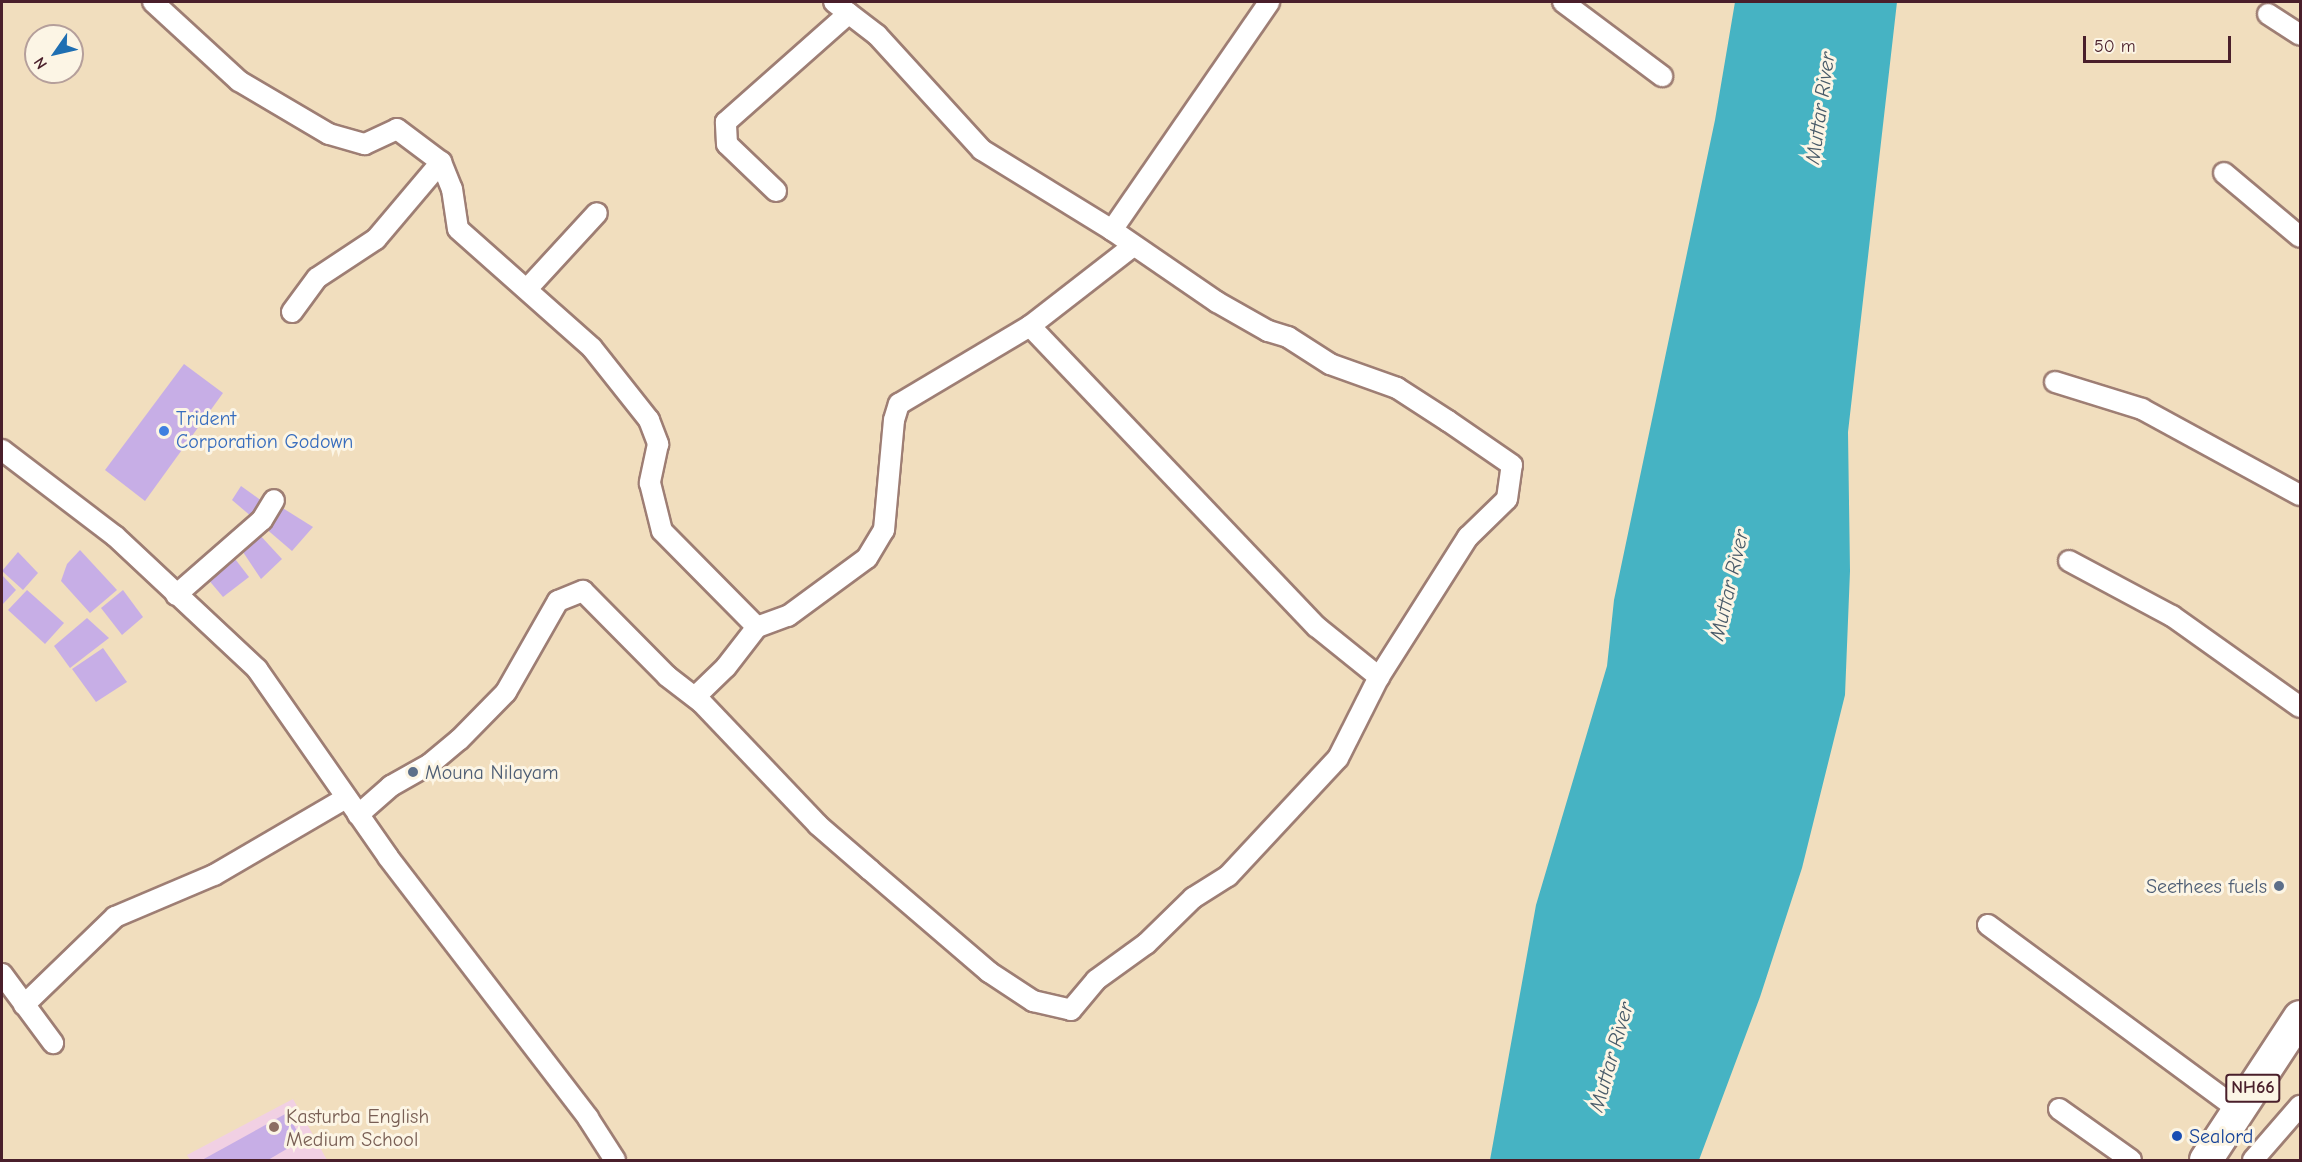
<!DOCTYPE html>
<style>
body{margin:0}
#map{position:relative;width:2302px;height:1162px;overflow:hidden;background:#f1debe;font-family:"Comic Neue",sans-serif}
div>[style]{position:absolute}
.built>*{inset:0;background:#f1d0e3}
.water>*{inset:0;background:#46b3c3}
.building>*{inset:0;background:#c7aee6}
.roads{filter:drop-shadow(2px 0 #9e7e74) drop-shadow(-2px 0 #9e7e74) drop-shadow(0 2px #9e7e74) drop-shadow(0 -2px #9e7e74)}
.minor>*{height:20px;margin:-10px;padding:0 10px;transform-origin:10px;border-radius:10px;background:#fff}
.trunk>*{height:32px;margin:-16px;padding:0 16px;transform-origin:16px;border-radius:16px;background:#fff}
.dots>*{width:16px;height:16px;translate:-50% -50%;box-sizing:border-box;border:3px solid #fcf5e5;border-radius:50%}
span{translate:-50% -50%;white-space:nowrap;text-align:center;line-height:1.15;-webkit-text-stroke:6px #fcf5e5;paint-order:stroke}
.shield-label span{padding:2px 4px;background:#fcf5e5;border:2px solid;border-radius:4px;-webkit-text-stroke-width:0}
.shield-label{font-size:18px;color:#4a1f2b;font-weight:700}
.shop-label{font-size:20px;color:#366cbe}
.left{translate:0 -50%;text-align:left}
.service-label{font-size:20px;color:#4e5e75}
.right{translate:-100% -50%;text-align:right}
.education-label{font-size:20px;color:#785e54}
.transit-label{font-size:20px;color:#164399}
.water-label{font-size:21px;color:#485a68;font-style:italic}
.frame{position:absolute;inset:0;border:3px solid #4a1f2b;pointer-events:none}
.north{position:absolute;left:24px;top:24px;width:60px;height:60px;box-sizing:border-box;background:#fcf5e5;border:2px solid #b59f9b;border-radius:50%;rotate:236deg;font-size:16px;font-weight:700;line-height:24px;text-align:center;color:#4a1f2b}
.north::after{content:'';display:block;margin:auto;width:21px;height:27px;background:#1f6fb2;clip-path:polygon(50% 0,100% 100%,50% 72%,0 100%)}
.scale{position:absolute;left:2083px;top:36px;width:148px;height:27px;box-sizing:border-box;border:3px solid #4a1f2b;border-top:0;padding-left:8px;font-size:18px;line-height:21px;white-space:nowrap;color:#4a1f2b;-webkit-text-stroke:4px #fcf5e5;paint-order:stroke}
</style>
<div id="map">
<div class="built">
<div style="clip-path:polygon(293px 1099px,327px 1160px,190px 1160px,187px 1155px)"></div>
</div>
<div class="water">
<div style="clip-path:polygon(1735px 2px,1897px 2px,1848px 432px,1850px 571px,1845px 695px,1802px 868px,1760px 997px,1699px 1160px,1490px 1160px,1536px 905px,1607px 666px,1614px 600px,1715px 120px)"></div>
</div>
<div class="building">
<div style="clip-path:polygon(184px 364px,223px 393px,145px 501px,105px 470px)"></div>
<div style="clip-path:polygon(241px 486px,266px 504px,252px 517px,232px 500px)"></div>
<div style="clip-path:polygon(281px 507px,313px 527px,292px 551px,264px 527px)"></div>
<div style="clip-path:polygon(258px 533px,282px 559px,261px 579px,241px 549px)"></div>
<div style="clip-path:polygon(80px 550px,117px 590px,90px 613px,61px 581px,67px 564px)"></div>
<div style="clip-path:polygon(18px 552px,38px 573px,23px 590px,2px 571px)"></div>
<div style="clip-path:polygon(232px 555px,249px 577px,223px 597px,207px 578px)"></div>
<div style="clip-path:polygon(2px 575px,16px 590px,2px 605px)"></div>
<div style="clip-path:polygon(27px 590px,64px 623px,45px 644px,8px 610px)"></div>
<div style="clip-path:polygon(123px 590px,143px 617px,122px 635px,101px 608px)"></div>
<div style="clip-path:polygon(87px 618px,109px 638px,70px 668px,54px 646px)"></div>
<div style="clip-path:polygon(103px 648px,127px 682px,96px 702px,72px 669px)"></div>
<div style="clip-path:polygon(287px 1113px,302px 1140px,268px 1160px,202px 1160px)"></div>
</div>
<div class="roads">
<div class="minor">
<div style="left:153px;top:2px;width:117px;rotate:42.6deg"></div>
<div style="left:239px;top:81px;width:104px;rotate:30.5deg"></div>
<div style="left:329px;top:134px;width:37px;rotate:16deg"></div>
<div style="left:365px;top:144px;width:35px;rotate:-25deg"></div>
<div style="left:397px;top:129px;width:55px;rotate:36.9deg"></div>
<div style="left:441px;top:162px;width:29px;rotate:68deg"></div>
<div style="left:452px;top:189px;width:40px;rotate:81.5deg"></div>
<div style="left:458px;top:229px;width:179px;rotate:41.6deg"></div>
<div style="left:592px;top:348px;width:92px;rotate:51.6deg"></div>
<div style="left:649px;top:420px;width:26px;rotate:69deg"></div>
<div style="left:658px;top:444px;width:40px;rotate:102deg"></div>
<div style="left:650px;top:483px;width:49px;rotate:76deg"></div>
<div style="left:662px;top:531px;width:135px;rotate:45.3deg"></div>
<div style="left:1563px;top:2px;width:124px;rotate:36.8deg"></div>
<div style="left:2268px;top:14px;width:38px;rotate:33deg"></div>
<div style="left:2224px;top:173px;width:99px;rotate:40.1deg"></div>
<div style="left:776px;top:191px;width:68px;rotate:-136.2deg"></div>
<div style="left:727px;top:144px;width:22px;rotate:-93deg"></div>
<div style="left:726px;top:122px;width:164px;rotate:-41.5deg"></div>
<div style="left:1112px;top:230px;width:277px;rotate:-55.4deg"></div>
<div style="left:527px;top:289px;width:103px;rotate:-47.4deg"></div>
<div style="left:292px;top:312px;width:42px;rotate:-53.7deg"></div>
<div style="left:317px;top:278px;width:71px;rotate:-33.5deg"></div>
<div style="left:376px;top:239px;width:101px;rotate:-49.8deg"></div>
<div style="left:1030px;top:326px;width:416px;rotate:46.4deg"></div>
<div style="left:1317px;top:627px;width:80px;rotate:38.9deg"></div>
<div style="left:2055px;top:382px;width:91px;rotate:17.2deg"></div>
<div style="left:2142px;top:409px;width:180px;rotate:28.6deg"></div>
<div style="left:2px;top:450px;width:142px;rotate:37.3deg"></div>
<div style="left:115px;top:536px;width:195px;rotate:43.1deg"></div>
<div style="left:257px;top:669px;width:229px;rotate:55.1deg"></div>
<div style="left:388px;top:857px;width:329px;rotate:52.5deg"></div>
<div style="left:588px;top:1118px;width:50px;rotate:57.3deg"></div>
<div style="left:2069px;top:561px;width:117px;rotate:28.1deg"></div>
<div style="left:2172px;top:616px;width:157px;rotate:35.4deg"></div>
<div style="left:176px;top:595px;width:114px;rotate:-41.1deg"></div>
<div style="left:262px;top:520px;width:23px;rotate:-59deg"></div>
<div style="left:695px;top:697px;width:43px;rotate:-44.1deg"></div>
<div style="left:726px;top:667px;width:51px;rotate:-52.2deg"></div>
<div style="left:757px;top:627px;width:33px;rotate:-20deg"></div>
<div style="left:788px;top:616px;width:98px;rotate:-36.3deg"></div>
<div style="left:867px;top:558px;width:33px;rotate:-59deg"></div>
<div style="left:884px;top:530px;width:110px;rotate:-84.8deg"></div>
<div style="left:894px;top:420px;width:17px;rotate:-73deg"></div>
<div style="left:899px;top:404px;width:152px;rotate:-30.8deg"></div>
<div style="left:1030px;top:326px;width:130px;rotate:-37.8deg"></div>
<div style="left:358px;top:815px;width:44px;rotate:-41.3deg"></div>
<div style="left:391px;top:786px;width:45px;rotate:-29.4deg"></div>
<div style="left:430px;top:764px;width:38px;rotate:-40deg"></div>
<div style="left:459px;top:740px;width:67px;rotate:-45.6deg"></div>
<div style="left:506px;top:692px;width:105px;rotate:-60.3deg"></div>
<div style="left:558px;top:601px;width:27px;rotate:-22deg"></div>
<div style="left:583px;top:591px;width:120px;rotate:45.3deg"></div>
<div style="left:667px;top:676px;width:44px;rotate:37.6deg"></div>
<div style="left:702px;top:703px;width:168px;rotate:46.4deg"></div>
<div style="left:818px;top:825px;width:69px;rotate:40.9deg"></div>
<div style="left:870px;top:870px;width:157px;rotate:40.6deg"></div>
<div style="left:989px;top:972px;width:53px;rotate:33.4deg"></div>
<div style="left:1033px;top:1001px;width:39px;rotate:13deg"></div>
<div style="left:1071px;top:1010px;width:39px;rotate:-50deg"></div>
<div style="left:1096px;top:980px;width:62px;rotate:-35.8deg"></div>
<div style="left:1146px;top:944px;width:66px;rotate:-44.4deg"></div>
<div style="left:1193px;top:898px;width:41px;rotate:-32.2deg"></div>
<div style="left:1228px;top:876px;width:161px;rotate:-47deg"></div>
<div style="left:1338px;top:758px;width:91px;rotate:-63.2deg"></div>
<div style="left:1379px;top:677px;width:166px;rotate:-57.6deg"></div>
<div style="left:1468px;top:537px;width:54px;rotate:-44.3deg"></div>
<div style="left:1507px;top:499px;width:34px;rotate:-82deg"></div>
<div style="left:1512px;top:465px;width:78px;rotate:-145.5deg"></div>
<div style="left:1448px;top:421px;width:61px;rotate:-147.1deg"></div>
<div style="left:1397px;top:388px;width:71px;rotate:-160.3deg"></div>
<div style="left:1330px;top:364px;width:50px;rotate:-147.3deg"></div>
<div style="left:1288px;top:337px;width:21px;rotate:-163deg"></div>
<div style="left:1268px;top:331px;width:59px;rotate:-150.4deg"></div>
<div style="left:1217px;top:302px;width:127px;rotate:-145.6deg"></div>
<div style="left:1112px;top:230px;width:153px;rotate:-148.4deg"></div>
<div style="left:982px;top:150px;width:156px;rotate:-132.4deg"></div>
<div style="left:877px;top:35px;width:54px;rotate:-142.5deg"></div>
<div style="left:1988px;top:925px;width:312px;rotate:36.4deg"></div>
<div style="left:2px;top:974px;width:86px;rotate:53.5deg"></div>
<div style="left:24px;top:1005px;width:127px;rotate:-44deg"></div>
<div style="left:115px;top:917px;width:108px;rotate:-23deg"></div>
<div style="left:214px;top:875px;width:153px;rotate:-30.3deg"></div>
<div style="left:2059px;top:1109px;width:88px;rotate:35.3deg"></div>
<div style="left:2253px;top:1160px;width:72px;rotate:-49deg"></div>
</div>
<div class="trunk">
<div style="left:2206px;top:1160px;width:171px;rotate:-56.7deg"></div>
</div>
</div>
<div class="dots">
<div style="left:164px;top:431px;background:#3f7fe0"></div>
<div style="left:413px;top:772px;background:#5c6f8a"></div>
<div style="left:2279px;top:886px;background:#5c6f8a"></div>
<div style="left:274px;top:1127px;background:#8d6e63"></div>
<div style="left:2177px;top:1136px;background:#1a4fb4"></div>
</div>
<div class="shield-label">
<span style="left:2253px;top:1088px">NH66</span>
</div>
<div class="shop-label">
<span class="left" style="left:176px;top:430px">Trident<br>Corporation Godown</span>
</div>
<div class="service-label">
<span class="left" style="left:425px;top:772px">Mouna Nilayam</span>
<span class="right" style="left:2267px;top:886px">Seethees fuels</span>
</div>
<div class="education-label">
<span class="left" style="left:286px;top:1128px">Kasturba English<br>Medium School</span>
</div>
<div class="transit-label">
<span class="left" style="left:2189px;top:1136px">Sealord</span>
</div>
<div class="water-label">
<span style="left:1820px;top:108px;rotate:-82deg">Muttar River</span>
<span style="left:1729px;top:585px;rotate:-77deg">Muttar River</span>
<span style="left:1611px;top:1057px;rotate:-74deg">Muttar River</span>
</div>
<div class="frame"></div>
<div class="north">N</div>
<div class="scale">50 m</div>
</div>
